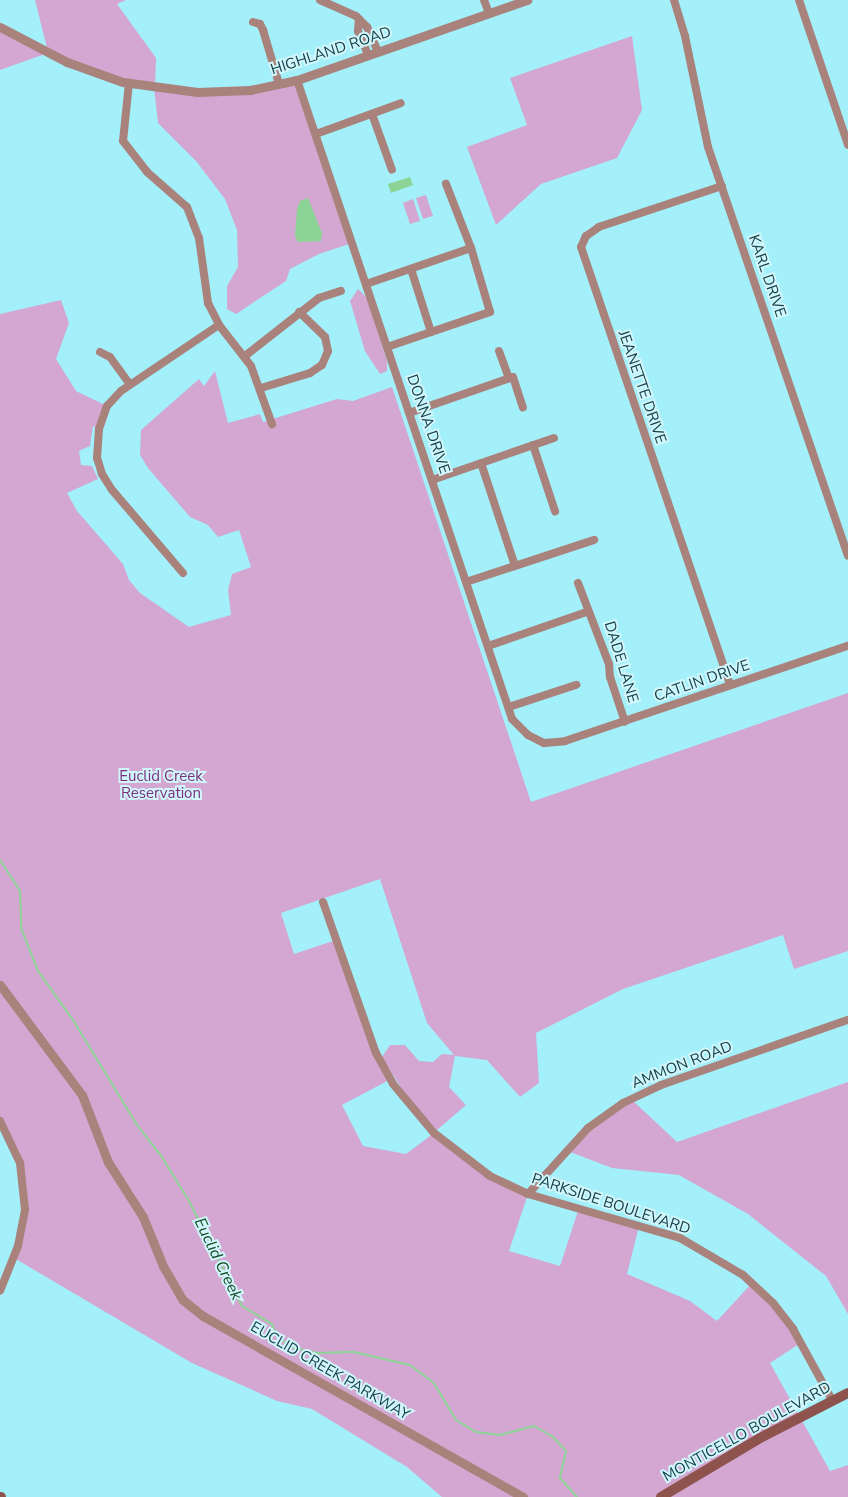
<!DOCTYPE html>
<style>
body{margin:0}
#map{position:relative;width:848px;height:1497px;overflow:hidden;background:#a3f0fb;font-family:"Nunito Sans",sans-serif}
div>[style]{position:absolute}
.green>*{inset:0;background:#d3a7d1}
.water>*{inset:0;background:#8bd495}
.stream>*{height:2px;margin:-1px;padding:0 1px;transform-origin:1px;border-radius:1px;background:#8bd495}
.minor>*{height:8px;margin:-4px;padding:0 4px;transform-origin:4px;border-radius:4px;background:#aa827c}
.tertiary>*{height:9px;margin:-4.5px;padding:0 4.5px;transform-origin:4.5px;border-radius:4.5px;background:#aa827c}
.secondary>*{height:10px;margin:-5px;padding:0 5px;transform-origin:5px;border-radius:5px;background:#8d534c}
span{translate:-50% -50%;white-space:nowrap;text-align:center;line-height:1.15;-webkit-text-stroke:4px #d1f6fb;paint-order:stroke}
.street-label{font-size:15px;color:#154047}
.park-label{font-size:15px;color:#7b2e7b}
.water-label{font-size:16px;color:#164a22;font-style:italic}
</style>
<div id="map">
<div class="green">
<div style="clip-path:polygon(35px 0,126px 0,117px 4px,156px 58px,155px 88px,250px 90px,297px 80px,352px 243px,319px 254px,290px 269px,286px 281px,236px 314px,227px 309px,227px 286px,238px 267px,237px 230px,225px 199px,196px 161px,158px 123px,154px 88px,48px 53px,0 70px,0 27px,48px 52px)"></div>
<div style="clip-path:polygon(632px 36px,642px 110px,617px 158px,541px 184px,496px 225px,467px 147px,527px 125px,510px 78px)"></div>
<div style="clip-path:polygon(426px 195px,433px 216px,423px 219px,416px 198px)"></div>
<div style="clip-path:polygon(413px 199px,420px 221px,410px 224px,403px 203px)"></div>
<div style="clip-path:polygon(358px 289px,367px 298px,387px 361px,387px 371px,380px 374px,365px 351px,350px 301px)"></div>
<div style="clip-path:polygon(61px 300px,69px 323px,56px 359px,76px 391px,107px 406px,99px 429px,93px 426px,90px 446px,79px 451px,81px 465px,92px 466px,98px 479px,67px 493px,77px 511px,123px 564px,129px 580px,140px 593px,189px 627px,231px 615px,228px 590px,232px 574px,251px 567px,239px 530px,218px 537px,208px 525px,190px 517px,148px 468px,140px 455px,141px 430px,199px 379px,204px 386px,215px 371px,228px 423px,260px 414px,263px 422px,337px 399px,353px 401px,392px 387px,531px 802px,848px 693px,848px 951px,794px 969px,783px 935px,623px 989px,536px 1033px,539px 1083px,520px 1097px,487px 1060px,455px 1056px,449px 1087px,466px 1105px,437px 1130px,408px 1099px,382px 1057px,390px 1045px,405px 1045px,419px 1061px,433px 1062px,442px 1054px,454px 1055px,427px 1023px,380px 879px,281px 913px,294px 954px,336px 940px,376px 1053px,391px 1079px,342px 1105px,363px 1146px,406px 1154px,434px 1133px,458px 1153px,528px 1194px,509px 1251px,560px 1266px,578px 1211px,639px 1226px,627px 1274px,690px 1301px,717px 1321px,752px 1283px,802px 1342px,770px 1363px,830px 1471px,848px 1465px,848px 1497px,442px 1497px,407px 1467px,312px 1409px,277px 1401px,192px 1363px,14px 1258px,25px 1210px,20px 1163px,0 1129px,0 314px)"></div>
<div style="clip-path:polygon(848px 1082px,848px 1314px,826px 1276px,748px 1214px,679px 1175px,612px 1168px,565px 1150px,631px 1099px,677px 1142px)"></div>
</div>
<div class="water">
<div style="clip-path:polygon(410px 177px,413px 185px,391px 193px,388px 184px)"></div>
<div style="clip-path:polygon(308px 198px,322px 233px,321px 241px,298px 242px,295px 236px,297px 209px,300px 201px)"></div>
</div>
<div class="stream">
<div style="left:0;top:860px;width:37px;rotate:57deg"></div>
<div style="left:20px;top:891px;width:37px;rotate:88deg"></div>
<div style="left:21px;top:928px;width:46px;rotate:68.4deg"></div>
<div style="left:38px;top:971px;width:60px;rotate:54.5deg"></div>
<div style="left:73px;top:1020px;width:123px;rotate:58.6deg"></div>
<div style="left:137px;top:1125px;width:37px;rotate:52deg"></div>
<div style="left:160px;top:1154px;width:55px;rotate:58.3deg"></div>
<div style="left:189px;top:1201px;width:118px;rotate:63.2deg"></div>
<div style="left:242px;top:1306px;width:35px;rotate:31deg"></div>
<div style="left:272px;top:1324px;width:14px;rotate:69deg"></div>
<div style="left:277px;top:1337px;width:20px;rotate:33deg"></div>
<div style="left:294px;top:1348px;width:25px;rotate:12deg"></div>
<div style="left:318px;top:1353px;width:36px;rotate:-2deg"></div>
<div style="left:354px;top:1352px;width:57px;rotate:13.1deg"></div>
<div style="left:410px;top:1365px;width:30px;rotate:37deg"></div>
<div style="left:434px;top:1383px;width:43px;rotate:59.3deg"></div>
<div style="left:456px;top:1420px;width:23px;rotate:31deg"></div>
<div style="left:476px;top:1432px;width:24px;rotate:7deg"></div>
<div style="left:500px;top:1435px;width:35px;rotate:-15deg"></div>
<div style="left:534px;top:1426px;width:22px;rotate:30deg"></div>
<div style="left:553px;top:1437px;width:19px;rotate:47deg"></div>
<div style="left:566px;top:1451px;width:28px;rotate:103deg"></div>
<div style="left:560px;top:1478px;width:25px;rotate:48deg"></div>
</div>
<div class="minor">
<div style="left:320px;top:0;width:39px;rotate:24deg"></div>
<div style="left:356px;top:16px;width:16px;rotate:45deg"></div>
<div style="left:367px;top:27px;width:27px;rotate:66deg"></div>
<div style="left:484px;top:0;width:14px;rotate:69deg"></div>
<div style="left:674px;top:0;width:38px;rotate:73deg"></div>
<div style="left:685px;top:36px;width:113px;rotate:78.3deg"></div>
<div style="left:708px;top:147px;width:432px;rotate:71.1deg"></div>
<div style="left:799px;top:0;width:153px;rotate:71.3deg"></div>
<div style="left:359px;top:19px;width:12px;rotate:95deg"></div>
<div style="left:358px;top:31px;width:26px;rotate:67deg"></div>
<div style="left:253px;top:22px;width:7px;rotate:16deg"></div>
<div style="left:260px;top:24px;width:7px;rotate:63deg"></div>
<div style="left:263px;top:30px;width:56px;rotate:73.5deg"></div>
<div style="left:297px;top:80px;width:674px;rotate:71.4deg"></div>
<div style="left:512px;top:719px;width:23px;rotate:45deg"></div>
<div style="left:528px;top:735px;width:18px;rotate:27deg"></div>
<div style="left:544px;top:743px;width:21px;rotate:-5deg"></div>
<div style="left:565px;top:741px;width:299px;rotate:-18.6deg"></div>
<div style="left:129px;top:83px;width:58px;rotate:95.9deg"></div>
<div style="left:123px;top:141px;width:39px;rotate:52deg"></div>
<div style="left:147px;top:172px;width:53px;rotate:41.2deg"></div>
<div style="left:187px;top:207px;width:33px;rotate:69deg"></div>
<div style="left:199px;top:238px;width:66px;rotate:82.1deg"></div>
<div style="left:208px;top:303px;width:25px;rotate:63deg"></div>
<div style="left:219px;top:325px;width:52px;rotate:52deg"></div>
<div style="left:251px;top:366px;width:62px;rotate:70.1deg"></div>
<div style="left:372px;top:114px;width:59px;rotate:70.3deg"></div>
<div style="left:316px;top:134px;width:90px;rotate:-20deg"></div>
<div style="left:722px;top:186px;width:130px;rotate:161.6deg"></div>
<div style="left:599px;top:227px;width:16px;rotate:145deg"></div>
<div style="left:586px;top:236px;width:12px;rotate:114deg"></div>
<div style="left:581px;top:247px;width:463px;rotate:71.2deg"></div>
<div style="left:411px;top:269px;width:66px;rotate:72.4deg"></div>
<div style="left:366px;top:284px;width:111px;rotate:-18.9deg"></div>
<div style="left:387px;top:347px;width:109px;rotate:-18.8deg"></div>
<div style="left:490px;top:312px;width:67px;rotate:-106.5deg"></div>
<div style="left:471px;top:248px;width:69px;rotate:-111.3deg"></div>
<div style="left:499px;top:351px;width:29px;rotate:70deg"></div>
<div style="left:100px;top:352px;width:11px;rotate:27deg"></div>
<div style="left:110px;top:357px;width:34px;rotate:54deg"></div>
<div style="left:245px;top:356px;width:94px;rotate:-38.1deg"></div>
<div style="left:319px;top:298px;width:23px;rotate:-18deg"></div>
<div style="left:261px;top:388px;width:51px;rotate:-17deg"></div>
<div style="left:310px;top:373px;width:14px;rotate:-34deg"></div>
<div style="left:322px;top:365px;width:15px;rotate:-67deg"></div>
<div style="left:328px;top:351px;width:14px;rotate:-102deg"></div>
<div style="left:325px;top:337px;width:36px;rotate:-136deg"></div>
<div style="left:409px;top:413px;width:110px;rotate:-19.1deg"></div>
<div style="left:513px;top:377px;width:32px;rotate:72deg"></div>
<div style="left:533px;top:445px;width:70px;rotate:71.6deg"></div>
<div style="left:481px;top:463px;width:108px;rotate:71.7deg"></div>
<div style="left:432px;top:480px;width:129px;rotate:-19deg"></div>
<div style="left:183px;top:573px;width:109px;rotate:-130.5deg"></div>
<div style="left:112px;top:490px;width:19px;rotate:-122deg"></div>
<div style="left:102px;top:474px;width:17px;rotate:-107deg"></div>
<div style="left:97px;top:458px;width:29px;rotate:-86deg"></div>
<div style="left:99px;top:429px;width:24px;rotate:-71deg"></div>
<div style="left:107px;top:406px;width:21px;rotate:-47deg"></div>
<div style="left:121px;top:391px;width:118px;rotate:-34deg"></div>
<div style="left:466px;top:582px;width:135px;rotate:-18.2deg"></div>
<div style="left:578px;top:583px;width:87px;rotate:69.1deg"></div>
<div style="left:609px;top:664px;width:13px;rotate:86deg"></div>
<div style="left:610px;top:677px;width:47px;rotate:71.6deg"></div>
<div style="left:488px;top:646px;width:105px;rotate:-19deg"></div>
<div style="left:509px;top:707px;width:71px;rotate:-18.2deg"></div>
<div style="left:323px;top:902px;width:160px;rotate:70.7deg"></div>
<div style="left:376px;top:1053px;width:35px;rotate:61deg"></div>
<div style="left:393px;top:1084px;width:64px;rotate:50.1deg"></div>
<div style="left:434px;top:1133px;width:71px;rotate:37.5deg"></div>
<div style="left:490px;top:1176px;width:42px;rotate:25.3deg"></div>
<div style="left:528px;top:1194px;width:158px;rotate:16.1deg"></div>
<div style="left:680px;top:1238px;width:73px;rotate:30.4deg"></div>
<div style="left:743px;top:1275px;width:41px;rotate:43deg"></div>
<div style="left:773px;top:1303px;width:33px;rotate:52deg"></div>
<div style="left:793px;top:1329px;width:81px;rotate:61.2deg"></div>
<div style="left:0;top:1121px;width:47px;rotate:64.5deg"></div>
<div style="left:20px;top:1163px;width:47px;rotate:83.9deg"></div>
<div style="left:25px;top:1210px;width:37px;rotate:101deg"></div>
<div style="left:18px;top:1246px;width:48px;rotate:111.8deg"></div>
<div style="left:528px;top:1194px;width:89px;rotate:-47.7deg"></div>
<div style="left:588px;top:1128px;width:43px;rotate:-35.5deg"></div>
<div style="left:623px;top:1103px;width:42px;rotate:-25.3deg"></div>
<div style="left:661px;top:1085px;width:198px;rotate:-19.2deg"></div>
</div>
<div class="tertiary">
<div style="left:0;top:27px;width:76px;rotate:27.6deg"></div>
<div style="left:67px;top:62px;width:59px;rotate:19.7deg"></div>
<div style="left:123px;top:82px;width:75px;rotate:7.7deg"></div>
<div style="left:197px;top:92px;width:53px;rotate:-2.2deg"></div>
<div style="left:250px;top:90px;width:48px;rotate:-12deg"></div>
<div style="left:297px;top:80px;width:244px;rotate:-19.2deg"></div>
<div style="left:0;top:985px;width:137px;rotate:53.3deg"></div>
<div style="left:82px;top:1095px;width:72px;rotate:68.8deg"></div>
<div style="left:108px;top:1162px;width:65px;rotate:57.5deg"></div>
<div style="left:143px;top:1217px;width:53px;rotate:67.8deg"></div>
<div style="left:163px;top:1266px;width:39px;rotate:60deg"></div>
<div style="left:183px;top:1300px;width:26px;rotate:39deg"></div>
<div style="left:203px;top:1316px;width:368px;rotate:29.5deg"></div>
</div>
<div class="secondary">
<div style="left:0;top:1497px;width:1px"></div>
<div style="left:661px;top:1497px;width:115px;rotate:-30.8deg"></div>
<div style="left:760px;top:1438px;width:99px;rotate:-27.1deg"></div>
</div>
<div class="street-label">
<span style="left:331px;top:51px;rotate:-18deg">HIGHLAND ROAD</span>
<span style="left:767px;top:276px;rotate:71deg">KARL DRIVE</span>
<span style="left:642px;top:387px;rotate:71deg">JEANETTE DRIVE</span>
<span style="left:428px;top:424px;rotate:71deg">DONNA DRIVE</span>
<span style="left:621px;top:662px;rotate:73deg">DADE LANE</span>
<span style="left:702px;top:681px;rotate:-19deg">CATLIN DRIVE</span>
<span style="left:682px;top:1065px;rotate:-21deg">AMMON ROAD</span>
<span style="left:611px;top:1204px;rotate:18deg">PARKSIDE BOULEVARD</span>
<span style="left:330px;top:1371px;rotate:30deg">EUCLID CREEK PARKWAY</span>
<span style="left:747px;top:1432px;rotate:-29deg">MONTICELLO BOULEVARD</span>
</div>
<div class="park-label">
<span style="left:161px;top:785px">Euclid Creek<br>Reservation</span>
</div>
<div class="water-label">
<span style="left:218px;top:1259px;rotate:64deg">Euclid Creek</span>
</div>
</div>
